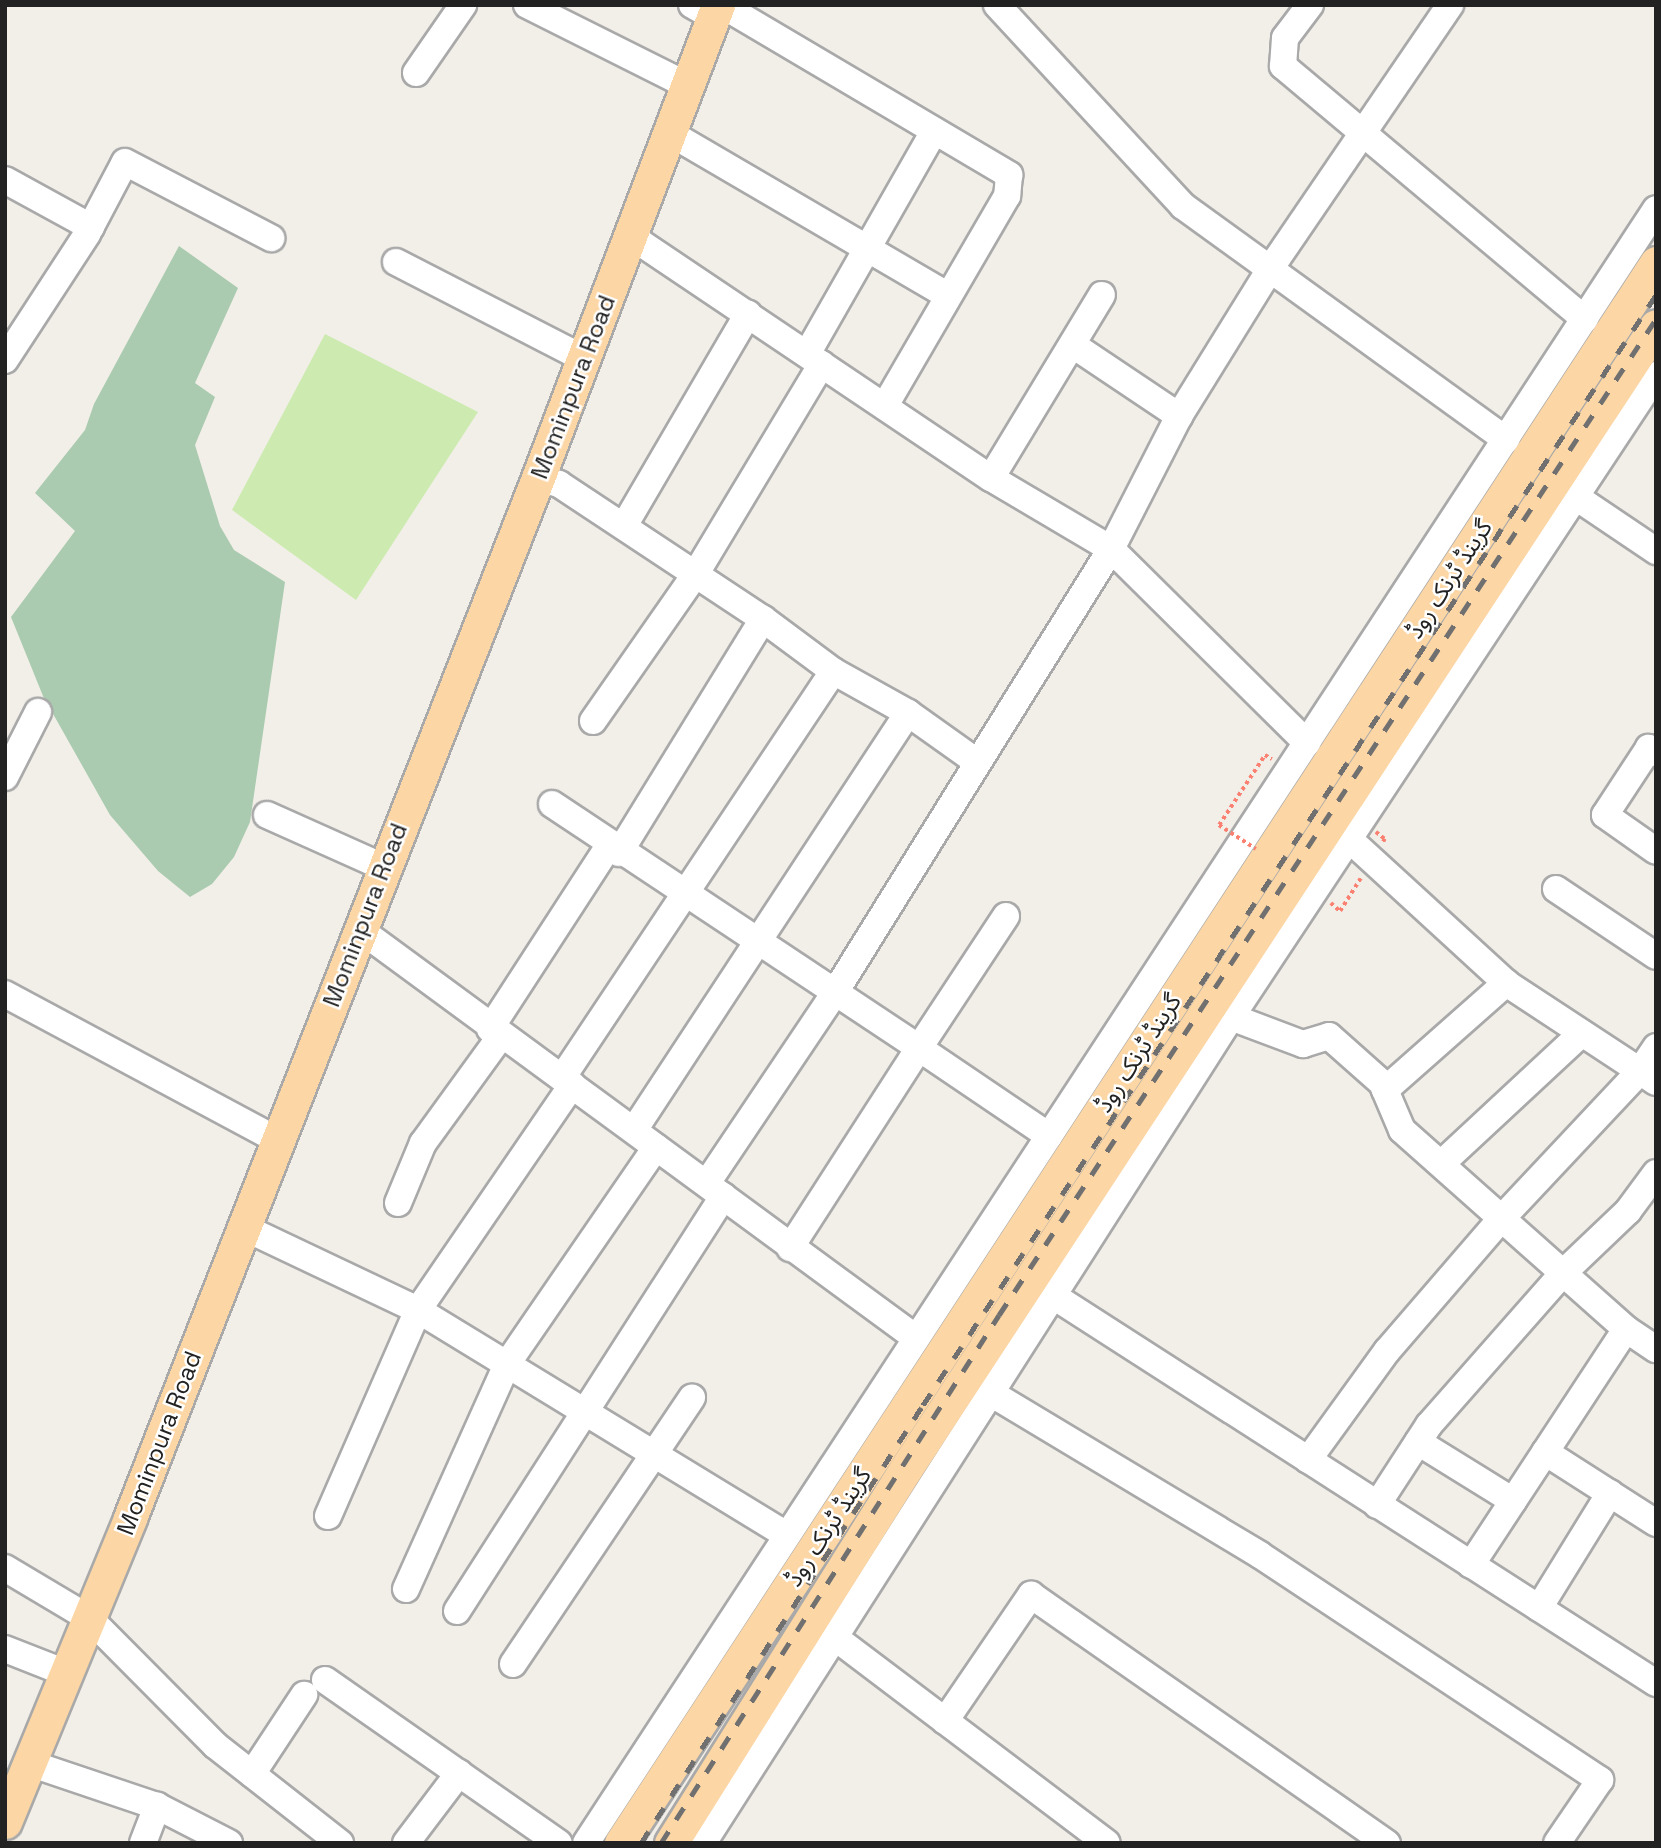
<!DOCTYPE html>
<meta charset="utf-8">
<style>
body{margin:0}
#map{position:relative;width:1661px;height:1848px;overflow:hidden;background:#f2efe9;font-family:"Space Grotesk","Noto Sans Arabic",sans-serif}
div>[style]{position:absolute}
.grass>*{inset:0;background:#cdebb0}
.cemetery>*{inset:0;background:#aacbaf}
.path>*{height:3.5px;margin-top:-1.75px;transform-origin:0;background:repeating-linear-gradient(90deg,#fa8072 0 3.5px,transparent 0 7px)}
.roads{filter:drop-shadow(2px 0 #a9a9a9) drop-shadow(-2px 0 #a9a9a9) drop-shadow(0 2px #a9a9a9) drop-shadow(0 -2px #a9a9a9)}
.minor>*{height:26px;margin:-13px;padding:0 13px;transform-origin:13px;border-radius:13px;background:#fff}
.major>*{height:33px;margin:-16.5px;padding:0 16.5px;transform-origin:16.5px;border-radius:16.5px;background:#fcd6a4}
.rail>*{height:5px;margin-top:-2.5px;transform-origin:0;background:repeating-linear-gradient(90deg,#707070 0 14px,transparent 0 28px)}
.path-bridge>*{height:3.5px;margin-top:-1.75px;transform-origin:0;background:repeating-linear-gradient(90deg,#fa8072 0 3.5px,transparent 0 7px)}
span{translate:-50% -50%;white-space:nowrap;text-align:center;line-height:1.15;-webkit-text-stroke:5px #fff;paint-order:stroke}
.street-label{font-size:24px;color:#222}
.frame{position:absolute;inset:0;border:7px solid #222;pointer-events:none}
</style>
<div id="map">
<div class="grass">
<div style="clip-path:polygon(325px 334px,478px 412px,356px 600px,232px 510px)"></div>
</div>
<div class="cemetery">
<div style="clip-path:polygon(179px 246px,238px 288px,195px 383px,215px 397px,195px 445px,220px 526px,234px 550px,285px 582px,250px 822px,234px 857px,212px 884px,190px 897px,158px 871px,110px 815px,43px 696px,11px 617px,75px 531px,35px 493px,85px 430px,94px 404px)"></div>
</div>
<div class="path">
<div style="left:1219px;top:825px;width:84px;rotate:-56.7deg"></div>
<div style="left:1265px;top:755px;width:8px;rotate:30deg"></div>
<div style="left:1376px;top:832px;width:11px;rotate:38deg"></div>
<div style="left:1385px;top:839px;width:4px;rotate:117deg"></div>
<div style="left:1331px;top:903px;width:12px;rotate:42deg"></div>
<div style="left:1340px;top:911px;width:41px;rotate:-57.8deg"></div>
</div>
<div class="roads">
<div class="minor">
<div style="left:527px;top:5px;width:179px;rotate:26.6deg"></div>
<div style="left:692px;top:5px;width:25px;rotate:29deg"></div>
<div style="left:722px;top:5px;width:334px;rotate:30.6deg"></div>
<div style="left:1009px;top:175px;width:21px;rotate:95deg"></div>
<div style="left:1007px;top:196px;width:243px;rotate:120.2deg"></div>
<div style="left:997px;top:5px;width:274px;rotate:47.2deg"></div>
<div style="left:1183px;top:206px;width:399px;rotate:35.9deg"></div>
<div style="left:1310px;top:5px;width:41px;rotate:127.1deg"></div>
<div style="left:1285px;top:38px;width:28px;rotate:94deg"></div>
<div style="left:1283px;top:66px;width:394px;rotate:40deg"></div>
<div style="left:416px;top:73px;width:83px;rotate:-55.3deg"></div>
<div style="left:668px;top:132px;width:323px;rotate:30.3deg"></div>
<div style="left:5px;top:180px;width:98px;rotate:28.7deg"></div>
<div style="left:629px;top:235px;width:436px;rotate:33.9deg"></div>
<div style="left:991px;top:478px;width:139px;rotate:30.6deg"></div>
<div style="left:1111px;top:549px;width:276px;rotate:44.7deg"></div>
<div style="left:396px;top:262px;width:212px;rotate:27.2deg"></div>
<div style="left:1073px;top:345px;width:128px;rotate:33.8deg"></div>
<div style="left:807px;top:354px;width:257px;rotate:-60.3deg"></div>
<div style="left:5px;top:360px;width:150px;rotate:-56.9deg"></div>
<div style="left:87px;top:234px;width:81px;rotate:-62.2deg"></div>
<div style="left:125px;top:162px;width:165px;rotate:27.5deg"></div>
<div style="left:538px;top:478px;width:22px;rotate:16deg"></div>
<div style="left:559px;top:484px;width:245px;rotate:33.5deg"></div>
<div style="left:763px;top:619px;width:87px;rotate:36.6deg"></div>
<div style="left:833px;top:671px;width:86px;rotate:29.2deg"></div>
<div style="left:908px;top:713px;width:85px;rotate:35.4deg"></div>
<div style="left:991px;top:478px;width:214px;rotate:-58.8deg"></div>
<div style="left:1576px;top:497px;width:97px;rotate:34deg"></div>
<div style="left:624px;top:526px;width:246px;rotate:-59.7deg"></div>
<div style="left:593px;top:721px;width:178px;rotate:-55.1deg"></div>
<div style="left:695px;top:575px;width:246px;rotate:-59deg"></div>
<div style="left:1656px;top:753px;width:9px;rotate:-144deg"></div>
<div style="left:1649px;top:748px;width:80px;rotate:123.3deg"></div>
<div style="left:1605px;top:815px;width:62px;rotate:35.2deg"></div>
<div style="left:5px;top:777px;width:73px;rotate:-63.1deg"></div>
<div style="left:552px;top:804px;width:441px;rotate:33.6deg"></div>
<div style="left:919px;top:1048px;width:238px;rotate:122.8deg"></div>
<div style="left:267px;top:815px;width:127px;rotate:24.1deg"></div>
<div style="left:1348px;top:838px;width:214px;rotate:42.5deg"></div>
<div style="left:1506px;top:983px;width:160px;rotate:33.3deg"></div>
<div style="left:1640px;top:1071px;width:29px;rotate:-56deg"></div>
<div style="left:619px;top:853px;width:275px;rotate:-58.4deg"></div>
<div style="left:1556px;top:889px;width:120px;rotate:33.8deg"></div>
<div style="left:1006px;top:916px;width:158px;rotate:123.4deg"></div>
<div style="left:919px;top:1048px;width:157px;rotate:34.1deg"></div>
<div style="left:359px;top:929px;width:691px;rotate:36.29deg"></div>
<div style="left:5px;top:994px;width:309px;rotate:28.2deg"></div>
<div style="left:1231px;top:1017px;width:77px;rotate:20.6deg"></div>
<div style="left:1303px;top:1044px;width:27px;rotate:-17deg"></div>
<div style="left:1329px;top:1036px;width:71px;rotate:41.6deg"></div>
<div style="left:1382px;top:1083px;width:51px;rotate:66.9deg"></div>
<div style="left:1402px;top:1130px;width:300px;rotate:41.6deg"></div>
<div style="left:1626px;top:1329px;width:36px;rotate:34deg"></div>
<div style="left:490px;top:1029px;width:218px;rotate:-57deg"></div>
<div style="left:562px;top:1078px;width:489px;rotate:-56.3deg"></div>
<div style="left:1385px;top:1090px;width:162px;rotate:-41.5deg"></div>
<div style="left:634px;top:1130px;width:499px;rotate:-56.7deg"></div>
<div style="left:1441px;top:1164px;width:192px;rotate:-42.9deg"></div>
<div style="left:707px;top:1183px;width:228px;rotate:-56.1deg"></div>
<div style="left:834px;top:994px;width:524px;rotate:-58.1deg"></div>
<div style="left:1111px;top:549px;width:149px;rotate:-62.9deg"></div>
<div style="left:1179px;top:416px;width:173px;rotate:-58.2deg"></div>
<div style="left:1270px;top:269px;width:320px;rotate:-55.7deg"></div>
<div style="left:398px;top:1203px;width:65px;rotate:-67.4deg"></div>
<div style="left:423px;top:1143px;width:131px;rotate:-54deg"></div>
<div style="left:243px;top:1227px;width:194px;rotate:25.4deg"></div>
<div style="left:418px;top:1310px;width:432px;rotate:31.4deg"></div>
<div style="left:1052px;top:1295px;width:718px;rotate:32.72deg"></div>
<div style="left:989px;top:1392px;width:316px;rotate:31deg"></div>
<div style="left:1260px;top:1555px;width:408px;rotate:33.5deg"></div>
<div style="left:1600px;top:1780px;width:76px;rotate:124.3deg"></div>
<div style="left:1418px;top:1442px;width:112px;rotate:31.8deg"></div>
<div style="left:1545px;top:1452px;width:132px;rotate:32.6deg"></div>
<div style="left:1308px;top:1460px;width:135px;rotate:-54.1deg"></div>
<div style="left:1387px;top:1351px;width:176px;rotate:-49.2deg"></div>
<div style="left:1502px;top:1218px;width:202px;rotate:-46.8deg"></div>
<div style="left:1640px;top:1071px;width:19px;rotate:35deg"></div>
<div style="left:1377px;top:1505px;width:95px;rotate:-57deg"></div>
<div style="left:1429px;top:1425px;width:203px;rotate:-48.6deg"></div>
<div style="left:1563px;top:1273px;width:90px;rotate:-43.6deg"></div>
<div style="left:1628px;top:1211px;width:47px;rotate:-53.6deg"></div>
<div style="left:328px;top:1516px;width:225px;rotate:-66.4deg"></div>
<div style="left:418px;top:1310px;width:273px;rotate:-55.6deg"></div>
<div style="left:1471px;top:1565px;width:282px;rotate:-56.7deg"></div>
<div style="left:5px;top:1568px;width:98px;rotate:30.8deg"></div>
<div style="left:89px;top:1618px;width:179px;rotate:45.2deg"></div>
<div style="left:215px;top:1745px;width:159px;rotate:38.1deg"></div>
<div style="left:406px;top:1589px;width:247px;rotate:-65.8deg"></div>
<div style="left:507px;top:1364px;width:263px;rotate:-55.5deg"></div>
<div style="left:1539px;top:1608px;width:135px;rotate:-58.3deg"></div>
<div style="left:457px;top:1611px;width:493px;rotate:-57.3deg"></div>
<div style="left:837px;top:1639px;width:338px;rotate:37.1deg"></div>
<div style="left:5px;top:1649px;width:66px;rotate:21.5deg"></div>
<div style="left:513px;top:1664px;width:321px;rotate:-56.1deg"></div>
<div style="left:325px;top:1680px;width:285px;rotate:34.9deg"></div>
<div style="left:945px;top:1721px;width:153px;rotate:-55.7deg"></div>
<div style="left:1031px;top:1595px;width:434px;rotate:34.9deg"></div>
<div style="left:29px;top:1763px;width:135px;rotate:18.6deg"></div>
<div style="left:157px;top:1806px;width:81px;rotate:27.2deg"></div>
<div style="left:252px;top:1774px;width:95px;rotate:-56.6deg"></div>
<div style="left:143px;top:1843px;width:40px;rotate:-69deg"></div>
<div style="left:406px;top:1843px;width:88px;rotate:-52.9deg"></div>
<div style="left:586px;top:1843px;width:1953px;rotate:-56.78deg"></div>
<div style="left:703px;top:1843px;width:980px;rotate:-57.41deg"></div>
<div style="left:1231px;top:1017px;width:770px;rotate:-56.5deg"></div>
</div>
<div class="major">
<div style="left:5px;top:1822px;width:329px;rotate:-67.6deg"></div>
<div style="left:130px;top:1518px;width:1117px;rotate:-68.58deg"></div>
<div style="left:538px;top:478px;width:506px;rotate:-69.17deg"></div>
<div style="left:621px;top:1843px;width:1889px;rotate:-56.77deg"></div>
<div style="left:671px;top:1843px;width:440px;rotate:-57.9deg"></div>
<div style="left:905px;top:1470px;width:1368px;rotate:-56.72deg"></div>
</div>
</div>
<div class="rail">
<div style="left:641px;top:1843px;width:521px;rotate:-57.23deg"></div>
<div style="left:923px;top:1405px;width:1330px;rotate:-56.56deg"></div>
<div style="left:661px;top:1843px;width:627px;rotate:-57.37deg"></div>
<div style="left:999px;top:1315px;width:1193px;rotate:-56.59deg"></div>
</div>
<div class="path-bridge">
<div style="left:1219px;top:825px;width:44px;rotate:33deg"></div>
</div>
<div class="street-label">
<span style="left:573px;top:387px;rotate:-69deg">Mominpura Road</span>
<span style="left:1449px;top:579px;rotate:-57deg">گرینڈ ٹرنک روڈ</span>
<span style="left:365px;top:915px;rotate:-69deg">Mominpura Road</span>
<span style="left:1138px;top:1053px;rotate:-57deg">گرینڈ ٹرنک روڈ</span>
<span style="left:159px;top:1443px;rotate:-69deg">Mominpura Road</span>
<span style="left:828px;top:1527px;rotate:-57deg">گرینڈ ٹرنک روڈ</span>
</div>
<div class="frame"></div>
</div>
